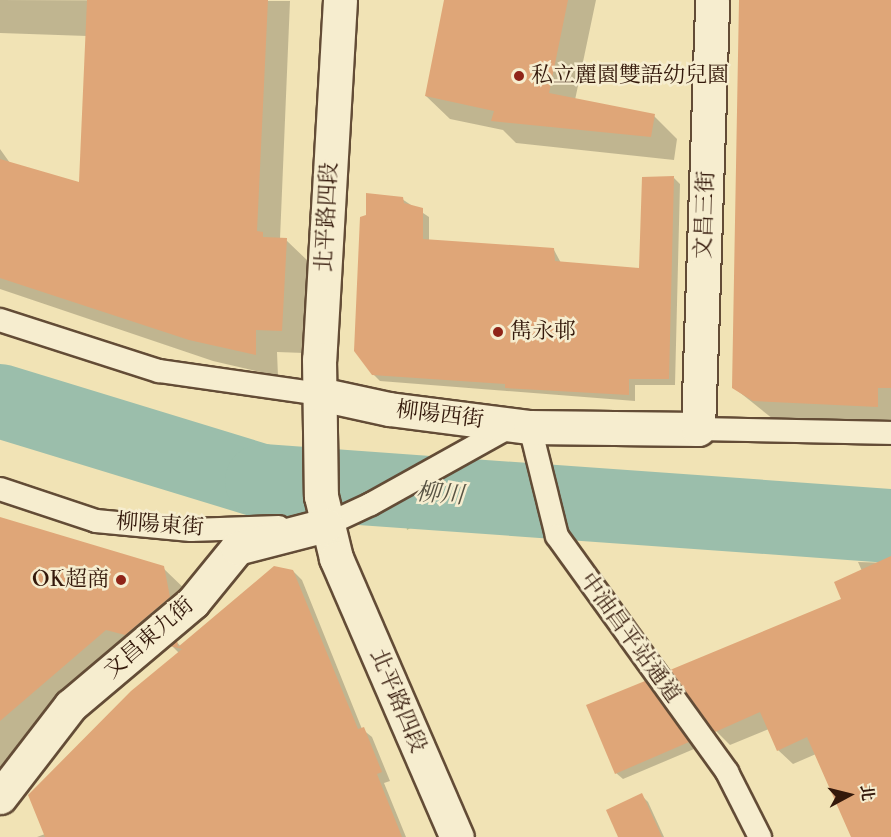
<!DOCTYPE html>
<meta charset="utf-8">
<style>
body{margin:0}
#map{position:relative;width:891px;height:837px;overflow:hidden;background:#f1e3b5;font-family:"IM FELL Double Pica","Noto Serif TC",serif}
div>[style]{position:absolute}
.green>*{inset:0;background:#bcc38c}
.shadow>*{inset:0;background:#0003}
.river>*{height:74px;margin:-37px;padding:0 37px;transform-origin:37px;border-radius:37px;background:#9bbeab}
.building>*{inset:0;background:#dfa678}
.roads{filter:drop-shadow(2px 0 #634c36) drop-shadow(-2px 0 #634c36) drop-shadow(0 2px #634c36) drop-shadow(0 -2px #634c36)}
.service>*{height:22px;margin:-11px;padding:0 11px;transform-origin:11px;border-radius:11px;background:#f6edcf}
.minor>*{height:33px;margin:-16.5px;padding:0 16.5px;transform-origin:16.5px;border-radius:16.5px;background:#f6edcf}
.dots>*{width:16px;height:16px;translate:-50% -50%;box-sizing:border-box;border:3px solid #f6edcf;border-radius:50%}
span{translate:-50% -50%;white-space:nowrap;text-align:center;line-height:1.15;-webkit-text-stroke:5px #f6edcf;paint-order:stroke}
.poi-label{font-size:22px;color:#34190b}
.left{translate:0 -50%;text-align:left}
.right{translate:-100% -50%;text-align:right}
.street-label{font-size:22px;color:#34190b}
.water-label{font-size:24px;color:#585343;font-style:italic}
.north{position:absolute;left:819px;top:765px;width:60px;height:60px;-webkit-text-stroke:4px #f6edcf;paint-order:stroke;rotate:83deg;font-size:16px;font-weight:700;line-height:24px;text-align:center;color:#34190b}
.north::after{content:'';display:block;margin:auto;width:21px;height:27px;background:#34190b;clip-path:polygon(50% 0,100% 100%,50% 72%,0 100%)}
</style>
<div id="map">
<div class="green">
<div style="clip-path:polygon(401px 483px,486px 484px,407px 530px)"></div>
</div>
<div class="shadow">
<div style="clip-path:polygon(0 0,290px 1px,280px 239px,286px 240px,309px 262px,304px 353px,277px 352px,278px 376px,213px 361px,0 289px,0 149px,10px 163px,81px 184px,87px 36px,0 33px)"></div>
<div style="clip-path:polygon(445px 0,596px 0,575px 100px,654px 116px,677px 139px,674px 160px,516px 143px,503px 130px,450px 119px,426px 96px)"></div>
<div style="clip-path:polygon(741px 0,891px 0,891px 425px,773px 419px,733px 387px)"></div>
<div style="clip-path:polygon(674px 178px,680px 184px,675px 385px,635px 385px,635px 401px,380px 381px,373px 374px,402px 199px,429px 217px,429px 241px,554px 250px,561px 263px,641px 270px)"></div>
<div style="clip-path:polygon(0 521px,163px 568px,190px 594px,195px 624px,176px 641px,181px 647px,293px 571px,302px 580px,362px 729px,372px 737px,390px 781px,384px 783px,406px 837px,37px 837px,45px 834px,179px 653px,171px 645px,152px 661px,133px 656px,0 795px)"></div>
<div style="clip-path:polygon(858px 562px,891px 563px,891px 837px,852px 837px,816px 754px,793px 764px,778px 750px,769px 729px,730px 745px,716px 731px,843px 599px,862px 571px)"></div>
<div style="clip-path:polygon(644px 682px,694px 749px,623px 779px,616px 773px)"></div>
<div style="clip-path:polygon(641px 795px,648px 802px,664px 837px,620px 837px)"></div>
</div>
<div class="river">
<div style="left:0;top:401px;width:274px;rotate:17deg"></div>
<div style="left:262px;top:481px;width:631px;rotate:4.09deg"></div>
</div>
<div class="building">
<div style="clip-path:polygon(87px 0,268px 0,257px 231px,263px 232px,263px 237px,287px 238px,282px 331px,256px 330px,256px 355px,189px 340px,0 278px,0 159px,79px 182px)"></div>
<div style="clip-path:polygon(444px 0,568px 0,549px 93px,655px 114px,651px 137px,491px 121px,494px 111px,425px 96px)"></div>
<div style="clip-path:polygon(739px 0,891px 0,891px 388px,878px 388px,878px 407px,753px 401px,732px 388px)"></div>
<div style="clip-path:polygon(674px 176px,669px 379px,629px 379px,629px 395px,505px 388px,505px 384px,372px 375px,354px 351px,360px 217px,366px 215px,366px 193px,403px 197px,404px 203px,423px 208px,423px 239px,554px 248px,555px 261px,639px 268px,642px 177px)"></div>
<div style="clip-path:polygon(0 517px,164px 566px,170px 597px,125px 635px,106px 630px,0 721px)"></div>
<div style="clip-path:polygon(891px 556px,891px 837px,851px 837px,807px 737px,777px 751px,760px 712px,715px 732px,670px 670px,841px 599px,834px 582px)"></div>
<div style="clip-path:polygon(274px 566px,293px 570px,358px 729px,364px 727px,382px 772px,377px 774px,402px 837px,45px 837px,28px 795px,131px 691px,182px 649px,170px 646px,177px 640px,178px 647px)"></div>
<div style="clip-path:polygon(645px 681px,689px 742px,615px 774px,586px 705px)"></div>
<div style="clip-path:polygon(642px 793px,662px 837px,618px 837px,606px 810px)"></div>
</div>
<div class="roads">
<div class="service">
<div style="left:0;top:320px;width:167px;rotate:17.8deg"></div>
<div style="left:159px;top:371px;width:163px;rotate:8.1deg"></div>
<div style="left:530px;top:427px;width:112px;rotate:76.1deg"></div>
<div style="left:557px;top:536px;width:291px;rotate:54.2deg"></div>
<div style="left:727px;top:772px;width:73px;rotate:63.1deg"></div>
<div style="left:698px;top:429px;width:193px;rotate:1.2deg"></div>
<div style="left:0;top:489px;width:101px;rotate:18.4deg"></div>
<div style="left:96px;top:521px;width:95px;rotate:5.4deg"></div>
<div style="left:191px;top:530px;width:88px;rotate:-2deg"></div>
<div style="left:315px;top:525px;width:11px"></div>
<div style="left:326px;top:525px;width:50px;rotate:-25deg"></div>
<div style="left:371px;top:504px;width:162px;rotate:-29.1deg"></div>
</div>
<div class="minor">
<div style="left:340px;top:0;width:360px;rotate:93.3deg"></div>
<div style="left:319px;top:359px;width:137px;rotate:89.2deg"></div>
<div style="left:321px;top:496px;width:64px;rotate:76.4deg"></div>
<div style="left:336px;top:558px;width:304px;rotate:66.6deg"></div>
<div style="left:320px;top:394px;width:71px;rotate:12.3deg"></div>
<div style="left:389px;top:409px;width:142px;rotate:7.3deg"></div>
<div style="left:530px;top:427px;width:168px;rotate:0.7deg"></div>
<div style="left:698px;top:429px;width:429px;rotate:-88.1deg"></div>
<div style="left:0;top:797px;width:115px;rotate:-52.4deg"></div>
<div style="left:70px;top:706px;width:161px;rotate:-40.2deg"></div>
<div style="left:193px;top:602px;width:70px;rotate:-50.8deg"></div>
<div style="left:237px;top:548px;width:92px;rotate:-14.5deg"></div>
</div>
</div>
<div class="dots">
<div style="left:519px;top:76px;background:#8f2418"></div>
<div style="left:498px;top:332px;background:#8f2418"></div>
<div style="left:121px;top:580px;background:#8f2418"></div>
</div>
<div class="poi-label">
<span class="left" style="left:531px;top:76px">私立麗園雙語幼兒園</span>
<span class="left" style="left:510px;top:332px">雋永邨</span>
<span class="right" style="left:109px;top:580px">OK超商</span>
</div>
<div class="street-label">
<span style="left:705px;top:215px;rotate:-88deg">文昌三街</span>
<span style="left:327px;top:217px;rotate:-87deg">北平路四段</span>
<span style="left:440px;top:415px;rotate:7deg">柳陽西街</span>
<span style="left:160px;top:525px;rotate:4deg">柳陽東街</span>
<span style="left:149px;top:638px;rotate:-41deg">文昌東九街</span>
<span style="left:630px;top:638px;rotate:54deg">中油昌平站通道</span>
<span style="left:398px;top:701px;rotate:67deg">北平路四段</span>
</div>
<div class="water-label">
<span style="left:440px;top:494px;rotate:4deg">柳川</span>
</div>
<div class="north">北</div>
</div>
